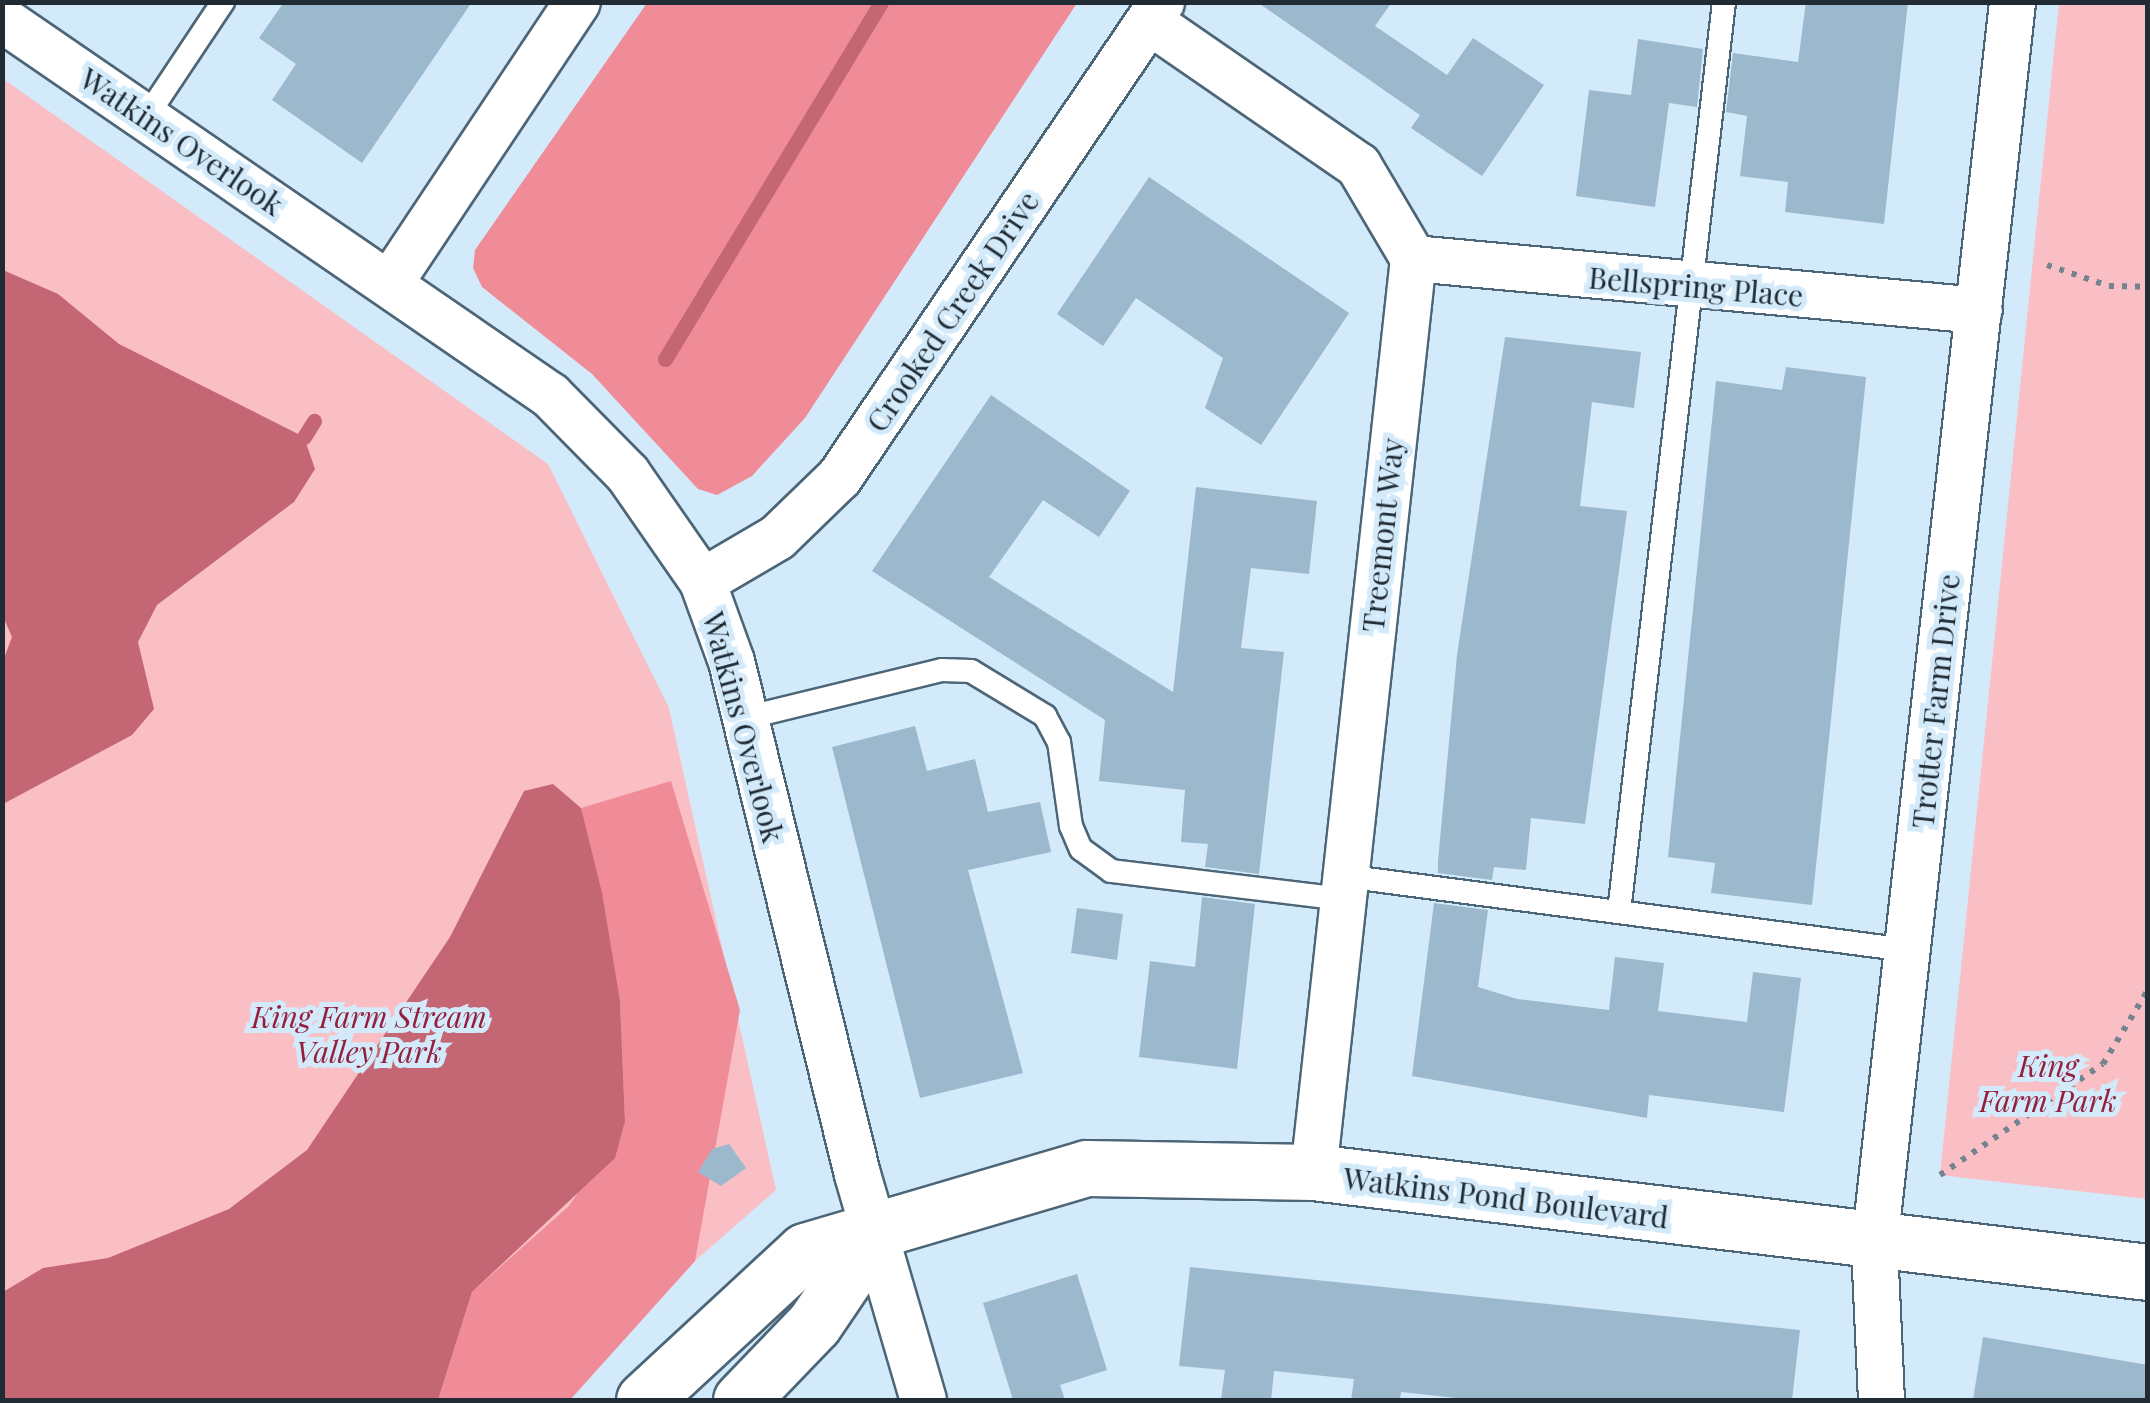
<!DOCTYPE html>
<style>
body{margin:0}
#map{position:relative;width:2150px;height:1403px;overflow:hidden;background:#d3eafb;font-family:"Playfair Display",serif}
div>[style]{position:absolute}
.green>*{inset:0;background:#f9bfc5}
.forest>*{inset:0;background:#ef8c98}
.water>*{inset:0;background:#c56674}
.stream>*{height:15px;margin:-7.5px;padding:0 7.5px;transform-origin:7.5px;border-radius:7.5px;background:#c56674}
.building>*{inset:0;background:#9cb8cd}
.path>*{height:6px;margin-top:-3px;transform-origin:0;background:repeating-linear-gradient(90deg,#738390 0 5px,transparent 0 13px)}
.roads{filter:drop-shadow(2px 0 #4c6678) drop-shadow(-2px 0 #4c6678) drop-shadow(0 2px #4c6678) drop-shadow(0 -2px #4c6678)}
.lane>*{height:22px;margin:-11px;padding:0 11px;transform-origin:11px;border-radius:11px;background:#fff}
.street>*{height:45px;margin:-22.5px;padding:0 22.5px;transform-origin:22.5px;border-radius:22.5px;background:#fff}
.secondary>*{height:55px;margin:-27.5px;padding:0 27.5px;transform-origin:27.5px;border-radius:27.5px;background:#fff}
span{translate:-50% -50%;white-space:nowrap;text-align:center;line-height:1.15;-webkit-text-stroke:10px #d3eafb;paint-order:stroke}
.street-label{font-size:30px;color:#202b33}
.park-label{font-size:30px;color:#94203d;font-style:italic}
.frame{position:absolute;inset:0;border:5px solid #202b33;pointer-events:none}
</style>
<div id="map">
<div class="green">
<div style="clip-path:polygon(2059px 3px,2147px 3px,2147px 1199px,1940px 1175px)"></div>
<div style="clip-path:polygon(2px 78px,548px 464px,669px 708px,776px 1190px,695px 1261px,568px 1400px,3px 1400px)"></div>
</div>
<div class="forest">
<div style="clip-path:polygon(647px 3px,1077px 3px,805px 418px,752px 476px,717px 495px,698px 489px,592px 374px,482px 287px,473px 268px,475px 250px)"></div>
<div style="clip-path:polygon(671px 781px,740px 1010px,695px 1261px,570px 1400px,438px 1400px,472px 1292px,569px 1206px,625px 1121px,620px 1001px,581px 808px)"></div>
</div>
<div class="water">
<div style="clip-path:polygon(3px 270px,58px 294px,119px 344px,304px 437px,315px 469px,294px 502px,157px 605px,138px 642px,154px 709px,132px 735px,3px 804px,3px 661px,12px 637px,2px 614px)"></div>
<div style="clip-path:polygon(553px 784px,581px 808px,602px 893px,620px 1001px,625px 1121px,615px 1158px,472px 1292px,438px 1400px,3px 1400px,3px 1292px,43px 1268px,108px 1258px,229px 1209px,307px 1150px,450px 937px,524px 791px)"></div>
</div>
<div class="stream">
<div style="left:665px;top:359px;width:417px;rotate:-58.8deg"></div>
<div style="left:304px;top:437px;width:19px;rotate:-58deg"></div>
</div>
<div class="building">
<div style="clip-path:polygon(284px 2px,472px 2px,362px 163px,272px 100px,296px 64px,259px 38px)"></div>
<div style="clip-path:polygon(1257px 2px,1392px 2px,1375px 26px,1447px 75px,1473px 38px,1544px 85px,1482px 176px,1411px 128px,1420px 115px)"></div>
<div style="clip-path:polygon(1806px 2px,1908px 2px,1884px 224px,1785px 212px,1788px 182px,1740px 176px,1747px 116px,1726px 112px,1733px 53px,1798px 62px)"></div>
<div style="clip-path:polygon(1638px 39px,1703px 49px,1697px 107px,1669px 103px,1655px 207px,1576px 196px,1589px 90px,1631px 95px)"></div>
<div style="clip-path:polygon(1149px 177px,1349px 313px,1261px 445px,1205px 408px,1223px 358px,1136px 298px,1103px 346px,1057px 314px)"></div>
<div style="clip-path:polygon(1505px 337px,1641px 352px,1634px 408px,1592px 402px,1580px 506px,1627px 511px,1585px 824px,1531px 818px,1526px 870px,1494px 867px,1492px 880px,1438px 873px,1438px 861px,1457px 655px)"></div>
<div style="clip-path:polygon(1786px 367px,1866px 377px,1812px 905px,1711px 893px,1715px 863px,1668px 857px,1716px 381px,1782px 390px)"></div>
<div style="clip-path:polygon(991px 395px,1130px 491px,1099px 537px,1043px 500px,989px 577px,1173px 692px,1196px 487px,1317px 501px,1309px 574px,1251px 568px,1241px 648px,1284px 652px,1259px 874px,1205px 867px,1208px 844px,1181px 842px,1185px 790px,1099px 781px,1105px 720px,872px 571px)"></div>
<div style="clip-path:polygon(915px 726px,927px 771px,975px 759px,988px 812px,1040px 802px,1051px 852px,968px 870px,1023px 1073px,920px 1098px,832px 747px)"></div>
<div style="clip-path:polygon(1202px 897px,1255px 904px,1237px 1069px,1139px 1057px,1150px 961px,1195px 967px)"></div>
<div style="clip-path:polygon(1434px 903px,1488px 910px,1478px 987px,1517px 999px,1609px 1010px,1615px 957px,1664px 963px,1658px 1011px,1747px 1022px,1753px 972px,1801px 978px,1784px 1112px,1649px 1095px,1647px 1118px,1412px 1076px)"></div>
<div style="clip-path:polygon(1077px 908px,1123px 914px,1117px 960px,1071px 953px)"></div>
<div style="clip-path:polygon(729px 1144px,746px 1168px,721px 1186px,698px 1172px,712px 1149px)"></div>
<div style="clip-path:polygon(1190px 1267px,1800px 1330px,1792px 1400px,1474px 1400px,1401px 1392px,1400px 1400px,1351px 1400px,1354px 1379px,1274px 1371px,1271px 1400px,1221px 1400px,1225px 1370px,1179px 1366px)"></div>
<div style="clip-path:polygon(1077px 1274px,1107px 1370px,1060px 1385px,1065px 1400px,1013px 1400px,983px 1303px)"></div>
<div style="clip-path:polygon(1983px 1337px,2148px 1365px,2148px 1400px,1973px 1400px)"></div>
</div>
<div class="path">
<div style="left:2047px;top:265px;width:65px;rotate:18.7deg"></div>
<div style="left:2109px;top:286px;width:39px;rotate:1deg"></div>
<div style="left:1940px;top:1175px;width:197px;rotate:-34.3deg"></div>
<div style="left:2103px;top:1064px;width:87px;rotate:-58.7deg"></div>
</div>
<div class="roads">
<div class="lane">
<div style="left:145px;top:119px;width:141px;rotate:-56.3deg"></div>
<div style="left:745px;top:718px;width:203px;rotate:-13.7deg"></div>
<div style="left:942px;top:670px;width:29px;rotate:2deg"></div>
<div style="left:971px;top:671px;width:87px;rotate:31.3deg"></div>
<div style="left:1045px;top:716px;width:30px;rotate:62deg"></div>
<div style="left:1059px;top:742px;width:85px;rotate:81.9deg"></div>
<div style="left:1071px;top:826px;width:25px;rotate:67deg"></div>
<div style="left:1081px;top:849px;width:37px;rotate:36deg"></div>
<div style="left:1111px;top:871px;width:234px;rotate:6.9deg"></div>
<div style="left:1344px;top:876px;width:568px;rotate:7.49deg"></div>
<div style="left:1619px;top:912px;width:916px;rotate:-83.42deg"></div>
</div>
<div class="street">
<div style="left:2px;top:19px;width:665px;rotate:34.46deg"></div>
<div style="left:550px;top:395px;width:110px;rotate:45.4deg"></div>
<div style="left:627px;top:473px;width:131px;rotate:55.2deg"></div>
<div style="left:702px;top:581px;width:85px;rotate:70.1deg"></div>
<div style="left:731px;top:661px;width:528px;rotate:76.2deg"></div>
<div style="left:857px;top:1174px;width:235px;rotate:73.7deg"></div>
<div style="left:1149px;top:21px;width:254px;rotate:34.6deg"></div>
<div style="left:1358px;top:165px;width:108px;rotate:59.4deg"></div>
<div style="left:1413px;top:258px;width:919px;rotate:96.24deg"></div>
<div style="left:1413px;top:258px;width:568px;rotate:5.25deg"></div>
<div style="left:392px;top:279px;width:333px;rotate:-56.3deg"></div>
<div style="left:702px;top:581px;width:87px;rotate:-30.4deg"></div>
<div style="left:777px;top:537px;width:86px;rotate:-44.1deg"></div>
<div style="left:839px;top:477px;width:574px;rotate:-55.87deg"></div>
<div style="left:1881px;top:1400px;width:156px;rotate:-92.6deg"></div>
<div style="left:1874px;top:1244px;width:1250px;rotate:-83.66deg"></div>
</div>
<div class="secondary">
<div style="left:644px;top:1400px;width:219px;rotate:-42.8deg"></div>
<div style="left:805px;top:1251px;width:294px;rotate:-16.4deg"></div>
<div style="left:1087px;top:1168px;width:226px;rotate:1deg"></div>
<div style="left:1313px;top:1172px;width:841px;rotate:6.83deg"></div>
<div style="left:741px;top:1400px;width:105px;rotate:-46.2deg"></div>
<div style="left:814px;top:1324px;width:105px;rotate:-55.9deg"></div>
</div>
</div>
<div class="street-label">
<span style="left:182px;top:141px;rotate:34deg">Watkins Overlook</span>
<span style="left:1696px;top:286px;rotate:5deg">Bellspring Place</span>
<span style="left:952px;top:311px;rotate:-56deg">Crooked Creek Drive</span>
<span style="left:1382px;top:535px;rotate:-84deg">Treemont Way</span>
<span style="left:1935px;top:701px;rotate:-84deg">Trotter Farm Drive</span>
<span style="left:744px;top:727px;rotate:75deg">Watkins Overlook</span>
<span style="left:1506px;top:1197px;rotate:7deg">Watkins Pond Boulevard</span>
</div>
<div class="park-label">
<span style="left:369px;top:1033px">King Farm Stream<br>Valley Park</span>
<span style="left:2048px;top:1082px">King<br>Farm Park</span>
</div>
<div class="frame"></div>
</div>
